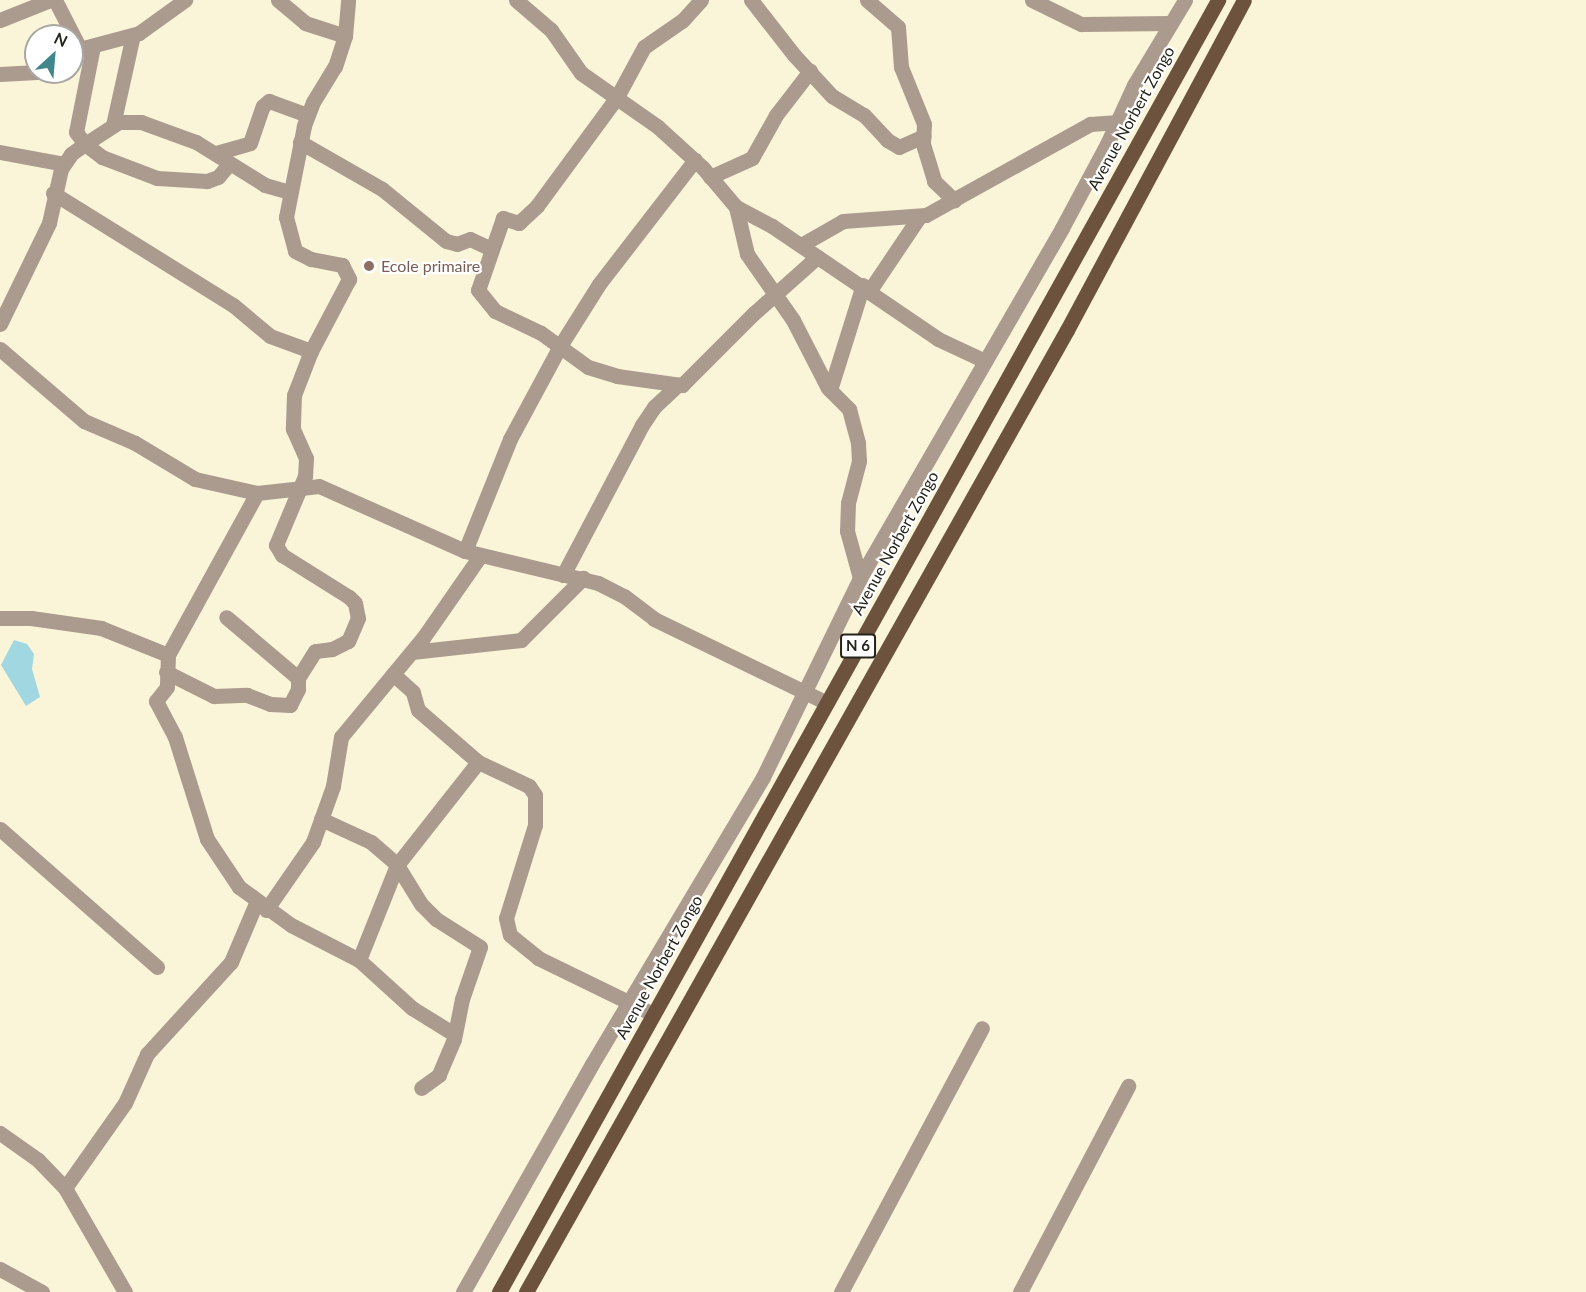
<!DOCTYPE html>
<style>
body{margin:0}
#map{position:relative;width:1586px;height:1292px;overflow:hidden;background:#faf4d9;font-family:Lato,sans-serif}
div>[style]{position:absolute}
.water>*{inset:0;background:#a1d7e0}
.minor>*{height:15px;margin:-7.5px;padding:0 7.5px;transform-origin:7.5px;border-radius:7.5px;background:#ab9a8e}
.primary>*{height:15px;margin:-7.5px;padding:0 7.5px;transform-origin:7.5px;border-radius:7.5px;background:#6d523d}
.dots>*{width:16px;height:16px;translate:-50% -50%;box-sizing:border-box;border:3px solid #fff;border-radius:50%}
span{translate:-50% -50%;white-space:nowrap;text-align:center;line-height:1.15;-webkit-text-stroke:4.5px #fff;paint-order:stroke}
.shield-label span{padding:2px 4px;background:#fff;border:2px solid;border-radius:4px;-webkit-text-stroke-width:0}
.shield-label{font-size:15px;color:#26241a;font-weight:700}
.street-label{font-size:16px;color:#26241a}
.education-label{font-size:16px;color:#785e54}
.left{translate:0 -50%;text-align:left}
.north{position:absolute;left:24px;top:24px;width:60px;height:60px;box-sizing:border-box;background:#fff;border:2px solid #a8a7a3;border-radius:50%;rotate:26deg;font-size:16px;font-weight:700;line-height:24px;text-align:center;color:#26241a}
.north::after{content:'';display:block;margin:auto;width:21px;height:27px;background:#40878d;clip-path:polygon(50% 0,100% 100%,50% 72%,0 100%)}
</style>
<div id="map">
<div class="water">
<div style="clip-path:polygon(14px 640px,27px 644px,34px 654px,32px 669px,40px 697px,26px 706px,1px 665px)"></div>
</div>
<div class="minor">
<div style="left:55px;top:0;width:53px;rotate:62.9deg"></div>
<div style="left:278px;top:0;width:35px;rotate:40deg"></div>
<div style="left:305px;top:23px;width:42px;rotate:18deg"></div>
<div style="left:345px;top:36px;width:32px;rotate:108deg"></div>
<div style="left:335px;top:66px;width:42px;rotate:121.4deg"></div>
<div style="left:313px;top:102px;width:26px;rotate:111deg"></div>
<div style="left:304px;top:126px;width:93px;rotate:101.2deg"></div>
<div style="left:286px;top:217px;width:35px;rotate:75deg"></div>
<div style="left:295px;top:251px;width:18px;rotate:27deg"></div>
<div style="left:311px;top:259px;width:32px;rotate:11deg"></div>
<div style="left:342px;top:265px;width:16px;rotate:63deg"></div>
<div style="left:349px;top:279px;width:81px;rotate:117.8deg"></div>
<div style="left:311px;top:351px;width:47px;rotate:111.1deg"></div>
<div style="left:294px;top:395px;width:34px;rotate:92deg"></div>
<div style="left:293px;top:429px;width:32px;rotate:66deg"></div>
<div style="left:306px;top:458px;width:18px;rotate:93deg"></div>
<div style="left:305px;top:476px;width:75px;rotate:112.8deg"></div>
<div style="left:276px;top:545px;width:12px;rotate:59deg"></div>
<div style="left:282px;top:555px;width:79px;rotate:32.1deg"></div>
<div style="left:349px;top:597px;width:8px;rotate:45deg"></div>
<div style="left:355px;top:603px;width:15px;rotate:79deg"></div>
<div style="left:358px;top:618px;width:25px;rotate:113deg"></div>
<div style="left:348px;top:641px;width:18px;rotate:153deg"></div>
<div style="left:332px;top:649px;width:17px;rotate:173deg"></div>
<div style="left:315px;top:651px;width:32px;rotate:122deg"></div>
<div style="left:516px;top:0;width:46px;rotate:40.6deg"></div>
<div style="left:551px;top:30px;width:52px;rotate:55.1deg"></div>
<div style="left:581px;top:73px;width:94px;rotate:35deg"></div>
<div style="left:658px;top:127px;width:61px;rotate:42.3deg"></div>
<div style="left:703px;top:168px;width:51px;rotate:49.8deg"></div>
<div style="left:736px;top:207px;width:41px;rotate:27.8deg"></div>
<div style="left:772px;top:226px;width:201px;rotate:34.2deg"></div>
<div style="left:938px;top:339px;width:52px;rotate:25.1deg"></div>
<div style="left:701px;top:0;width:27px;rotate:132deg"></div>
<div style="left:683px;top:20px;width:47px;rotate:145.3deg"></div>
<div style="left:644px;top:47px;width:57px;rotate:118.4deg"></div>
<div style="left:617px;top:97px;width:135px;rotate:126.3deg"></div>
<div style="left:537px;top:206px;width:25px;rotate:137deg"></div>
<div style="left:519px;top:223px;width:17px;rotate:-163deg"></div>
<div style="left:503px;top:218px;width:76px;rotate:109.1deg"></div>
<div style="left:478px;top:290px;width:27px;rotate:51deg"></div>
<div style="left:495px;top:311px;width:51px;rotate:25.6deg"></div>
<div style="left:541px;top:333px;width:58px;rotate:35.9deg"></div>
<div style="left:588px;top:367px;width:30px;rotate:17deg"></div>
<div style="left:617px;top:376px;width:66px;rotate:7.9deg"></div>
<div style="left:682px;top:385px;width:100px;rotate:-45deg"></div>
<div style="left:753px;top:314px;width:86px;rotate:-41.7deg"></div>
<div style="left:751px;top:0;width:70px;rotate:52deg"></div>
<div style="left:794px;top:55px;width:56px;rotate:47.2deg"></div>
<div style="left:832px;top:96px;width:37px;rotate:31deg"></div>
<div style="left:864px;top:115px;width:34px;rotate:47deg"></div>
<div style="left:887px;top:140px;width:14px;rotate:30deg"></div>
<div style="left:899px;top:147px;width:27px;rotate:-24deg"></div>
<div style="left:867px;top:0;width:41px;rotate:41.1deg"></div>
<div style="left:898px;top:27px;width:40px;rotate:85.7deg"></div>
<div style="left:901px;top:67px;width:61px;rotate:68deg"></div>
<div style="left:924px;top:124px;width:20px;rotate:93deg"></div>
<div style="left:923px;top:144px;width:39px;rotate:73deg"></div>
<div style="left:934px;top:181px;width:28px;rotate:44deg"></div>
<div style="left:1032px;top:0;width:55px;rotate:26.1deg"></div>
<div style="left:1081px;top:24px;width:90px;rotate:-0.6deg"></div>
<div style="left:0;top:20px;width:54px;rotate:-21.8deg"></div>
<div style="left:345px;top:36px;width:36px;rotate:-85deg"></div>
<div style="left:72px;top:51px;width:69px;rotate:-15deg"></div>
<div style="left:139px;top:33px;width:57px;rotate:-35.7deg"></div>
<div style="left:0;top:74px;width:37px;rotate:-3deg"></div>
<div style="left:113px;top:125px;width:92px;rotate:-77.5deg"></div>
<div style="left:300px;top:142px;width:95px;rotate:29.8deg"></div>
<div style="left:382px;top:189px;width:82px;rotate:39.1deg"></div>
<div style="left:446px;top:241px;width:11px;rotate:15deg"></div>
<div style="left:457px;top:244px;width:14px;rotate:-21deg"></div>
<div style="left:470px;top:239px;width:23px;rotate:25deg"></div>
<div style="left:0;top:152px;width:65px;rotate:10.6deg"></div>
<div style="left:216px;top:153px;width:35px;rotate:-16deg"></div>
<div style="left:250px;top:143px;width:39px;rotate:-71deg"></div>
<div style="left:263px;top:106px;width:8px;rotate:-40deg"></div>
<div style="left:269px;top:101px;width:40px;rotate:20.2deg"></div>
<div style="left:229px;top:164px;width:17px;rotate:130deg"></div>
<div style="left:218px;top:177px;width:12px;rotate:160deg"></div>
<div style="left:207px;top:181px;width:50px;rotate:-176.6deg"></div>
<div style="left:157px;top:178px;width:59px;rotate:-159.1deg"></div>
<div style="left:102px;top:157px;width:21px;rotate:-143deg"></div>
<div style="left:85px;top:144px;width:40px;rotate:-32.9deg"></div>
<div style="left:119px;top:122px;width:22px"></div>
<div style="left:141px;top:122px;width:59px;rotate:20deg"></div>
<div style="left:196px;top:142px;width:81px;rotate:31.9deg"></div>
<div style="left:265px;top:185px;width:25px;rotate:16deg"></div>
<div style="left:710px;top:177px;width:46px;rotate:-24.3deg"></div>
<div style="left:752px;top:158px;width:49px;rotate:-60.8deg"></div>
<div style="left:776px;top:115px;width:56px;rotate:-52.3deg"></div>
<div style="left:53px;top:193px;width:212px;rotate:31.9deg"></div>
<div style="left:233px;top:305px;width:48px;rotate:40deg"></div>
<div style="left:270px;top:336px;width:44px;rotate:20.1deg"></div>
<div style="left:736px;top:207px;width:48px;rotate:76.8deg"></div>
<div style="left:747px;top:254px;width:80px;rotate:55.1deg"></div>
<div style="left:793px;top:320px;width:76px;rotate:62.8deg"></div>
<div style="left:828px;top:388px;width:30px;rotate:45deg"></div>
<div style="left:849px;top:409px;width:35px;rotate:75deg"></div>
<div style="left:858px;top:443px;width:18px;rotate:87deg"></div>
<div style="left:859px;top:461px;width:43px;rotate:104.7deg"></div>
<div style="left:848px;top:503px;width:28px;rotate:92deg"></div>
<div style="left:847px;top:531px;width:49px;rotate:74.5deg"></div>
<div style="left:801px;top:245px;width:48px;rotate:-29.7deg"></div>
<div style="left:843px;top:221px;width:83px;rotate:-4.1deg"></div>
<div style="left:926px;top:215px;width:188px;rotate:-29deg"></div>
<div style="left:1090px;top:124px;width:28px;rotate:-4deg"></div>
<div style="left:870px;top:290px;width:88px;rotate:-56.1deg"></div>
<div style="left:0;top:324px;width:112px;rotate:-64.1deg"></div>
<div style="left:49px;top:223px;width:55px;rotate:-77.5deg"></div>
<div style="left:61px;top:169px;width:18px;rotate:-56deg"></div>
<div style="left:71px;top:154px;width:17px;rotate:-36deg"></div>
<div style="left:85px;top:144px;width:15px;rotate:-127deg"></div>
<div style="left:76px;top:132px;width:88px;rotate:-78.8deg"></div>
<div style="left:0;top:349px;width:111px;rotate:40.6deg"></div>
<div style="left:84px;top:421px;width:56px;rotate:23.3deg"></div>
<div style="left:135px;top:443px;width:70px;rotate:31deg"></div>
<div style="left:195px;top:479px;width:64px;rotate:12.7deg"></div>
<div style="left:257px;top:493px;width:62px;rotate:-6.4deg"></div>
<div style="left:319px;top:486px;width:160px;rotate:24deg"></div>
<div style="left:465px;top:551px;width:137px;rotate:13.5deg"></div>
<div style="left:598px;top:583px;width:29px;rotate:27deg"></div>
<div style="left:624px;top:596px;width:38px;rotate:37deg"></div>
<div style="left:654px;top:619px;width:192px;rotate:25.9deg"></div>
<div style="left:830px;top:390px;width:110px;rotate:-72.6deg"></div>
<div style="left:257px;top:493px;width:185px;rotate:118.8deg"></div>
<div style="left:168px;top:655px;width:32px;rotate:92deg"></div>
<div style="left:167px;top:687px;width:18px;rotate:128deg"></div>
<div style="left:156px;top:701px;width:41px;rotate:62.2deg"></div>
<div style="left:175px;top:737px;width:107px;rotate:72.6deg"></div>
<div style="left:207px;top:839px;width:58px;rotate:56.3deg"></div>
<div style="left:239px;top:887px;width:64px;rotate:36.2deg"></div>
<div style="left:291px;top:925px;width:76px;rotate:27.2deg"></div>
<div style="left:359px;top:960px;width:72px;rotate:42.2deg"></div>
<div style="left:412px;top:1008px;width:49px;rotate:31.8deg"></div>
<div style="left:465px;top:551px;width:121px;rotate:-68.1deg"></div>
<div style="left:510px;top:439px;width:106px;rotate:-61.7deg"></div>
<div style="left:560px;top:346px;width:73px;rotate:-57.8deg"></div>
<div style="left:599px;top:284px;width:157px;rotate:-52.3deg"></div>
<div style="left:563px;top:575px;width:170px;rotate:-62.2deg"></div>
<div style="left:642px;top:425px;width:22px;rotate:-56deg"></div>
<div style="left:654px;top:407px;width:33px;rotate:-43deg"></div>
<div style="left:0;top:618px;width:31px"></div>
<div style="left:31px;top:618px;width:71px;rotate:8.1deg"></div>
<div style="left:101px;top:628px;width:72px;rotate:21.9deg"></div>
<div style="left:412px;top:652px;width:110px;rotate:-6.3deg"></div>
<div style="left:521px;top:640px;width:88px;rotate:-45deg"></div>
<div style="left:166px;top:672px;width:54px;rotate:26.6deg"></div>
<div style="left:214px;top:696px;width:33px;rotate:-2deg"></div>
<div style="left:247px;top:695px;width:25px;rotate:21deg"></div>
<div style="left:270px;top:704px;width:20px;rotate:3deg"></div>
<div style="left:290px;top:705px;width:18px;rotate:-63deg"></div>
<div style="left:298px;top:689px;width:11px;rotate:-90deg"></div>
<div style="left:298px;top:678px;width:94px;rotate:-139.7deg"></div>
<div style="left:478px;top:762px;width:56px;rotate:25.2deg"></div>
<div style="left:529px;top:786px;width:11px;rotate:56deg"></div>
<div style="left:535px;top:795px;width:30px;rotate:90deg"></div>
<div style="left:535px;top:825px;width:97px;rotate:107.3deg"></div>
<div style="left:506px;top:918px;width:17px;rotate:77deg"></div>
<div style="left:510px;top:935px;width:36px;rotate:39deg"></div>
<div style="left:538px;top:958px;width:128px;rotate:26deg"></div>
<div style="left:321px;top:819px;width:55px;rotate:24.7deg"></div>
<div style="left:371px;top:842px;width:35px;rotate:41deg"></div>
<div style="left:397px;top:865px;width:46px;rotate:58.4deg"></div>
<div style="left:421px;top:904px;width:21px;rotate:45deg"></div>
<div style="left:436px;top:919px;width:52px;rotate:32.5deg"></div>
<div style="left:480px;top:947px;width:55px;rotate:109.1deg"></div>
<div style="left:462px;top:999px;width:41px;rotate:101.3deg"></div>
<div style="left:454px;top:1039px;width:39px;rotate:113deg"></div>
<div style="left:439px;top:1075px;width:22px;rotate:144deg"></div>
<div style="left:0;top:829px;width:209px;rotate:41.3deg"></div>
<div style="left:266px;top:910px;width:83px;rotate:-55.3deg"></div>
<div style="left:313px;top:842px;width:59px;rotate:-70.3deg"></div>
<div style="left:333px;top:786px;width:50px;rotate:-80.7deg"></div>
<div style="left:341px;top:737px;width:129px;rotate:-50.4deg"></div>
<div style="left:423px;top:638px;width:100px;rotate:-55.2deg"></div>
<div style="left:359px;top:960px;width:102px;rotate:-68.2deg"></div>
<div style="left:397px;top:865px;width:131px;rotate:-51.8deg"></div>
<div style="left:478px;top:762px;width:79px;rotate:-139.1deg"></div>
<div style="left:418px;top:710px;width:19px;rotate:-106deg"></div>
<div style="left:413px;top:692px;width:27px;rotate:-138deg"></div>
<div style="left:0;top:1133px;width:47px;rotate:35.4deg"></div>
<div style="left:38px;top:1160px;width:39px;rotate:46deg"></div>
<div style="left:65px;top:1188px;width:120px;rotate:60deg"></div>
<div style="left:65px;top:1188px;width:104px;rotate:-54.8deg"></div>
<div style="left:125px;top:1103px;width:54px;rotate:-65.8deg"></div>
<div style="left:147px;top:1054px;width:125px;rotate:-47.6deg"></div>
<div style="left:231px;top:962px;width:64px;rotate:-67deg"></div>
<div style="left:0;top:1269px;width:48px;rotate:28.7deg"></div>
<div style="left:463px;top:1292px;width:262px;rotate:-60.5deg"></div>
<div style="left:592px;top:1064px;width:334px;rotate:-59.2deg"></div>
<div style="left:763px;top:777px;width:221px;rotate:-64deg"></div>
<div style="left:860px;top:578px;width:404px;rotate:-60deg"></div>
<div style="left:1062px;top:228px;width:95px;rotate:-61.8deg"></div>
<div style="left:1107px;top:144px;width:65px;rotate:-65.4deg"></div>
<div style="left:1134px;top:85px;width:99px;rotate:-59deg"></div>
<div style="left:841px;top:1292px;width:299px;rotate:-61.9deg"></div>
<div style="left:1020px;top:1292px;width:233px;rotate:-62.3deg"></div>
</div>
<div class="primary">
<div style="left:499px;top:1292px;width:1479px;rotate:-60.9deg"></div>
<div style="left:526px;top:1292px;width:1104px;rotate:-60.65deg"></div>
<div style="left:1067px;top:330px;width:374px;rotate:-61.8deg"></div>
</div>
<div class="dots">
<div style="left:369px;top:266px;background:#8d6e63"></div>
</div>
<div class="shield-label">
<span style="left:858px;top:646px">N 6</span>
</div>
<div class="street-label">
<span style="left:1131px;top:118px;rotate:-61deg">Avenue Norbert Zongo</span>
<span style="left:895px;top:543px;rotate:-61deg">Avenue Norbert Zongo</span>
<span style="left:659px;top:967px;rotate:-61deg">Avenue Norbert Zongo</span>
</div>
<div class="education-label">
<span class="left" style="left:381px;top:266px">Ecole primaire</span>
</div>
<div class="north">N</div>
</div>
